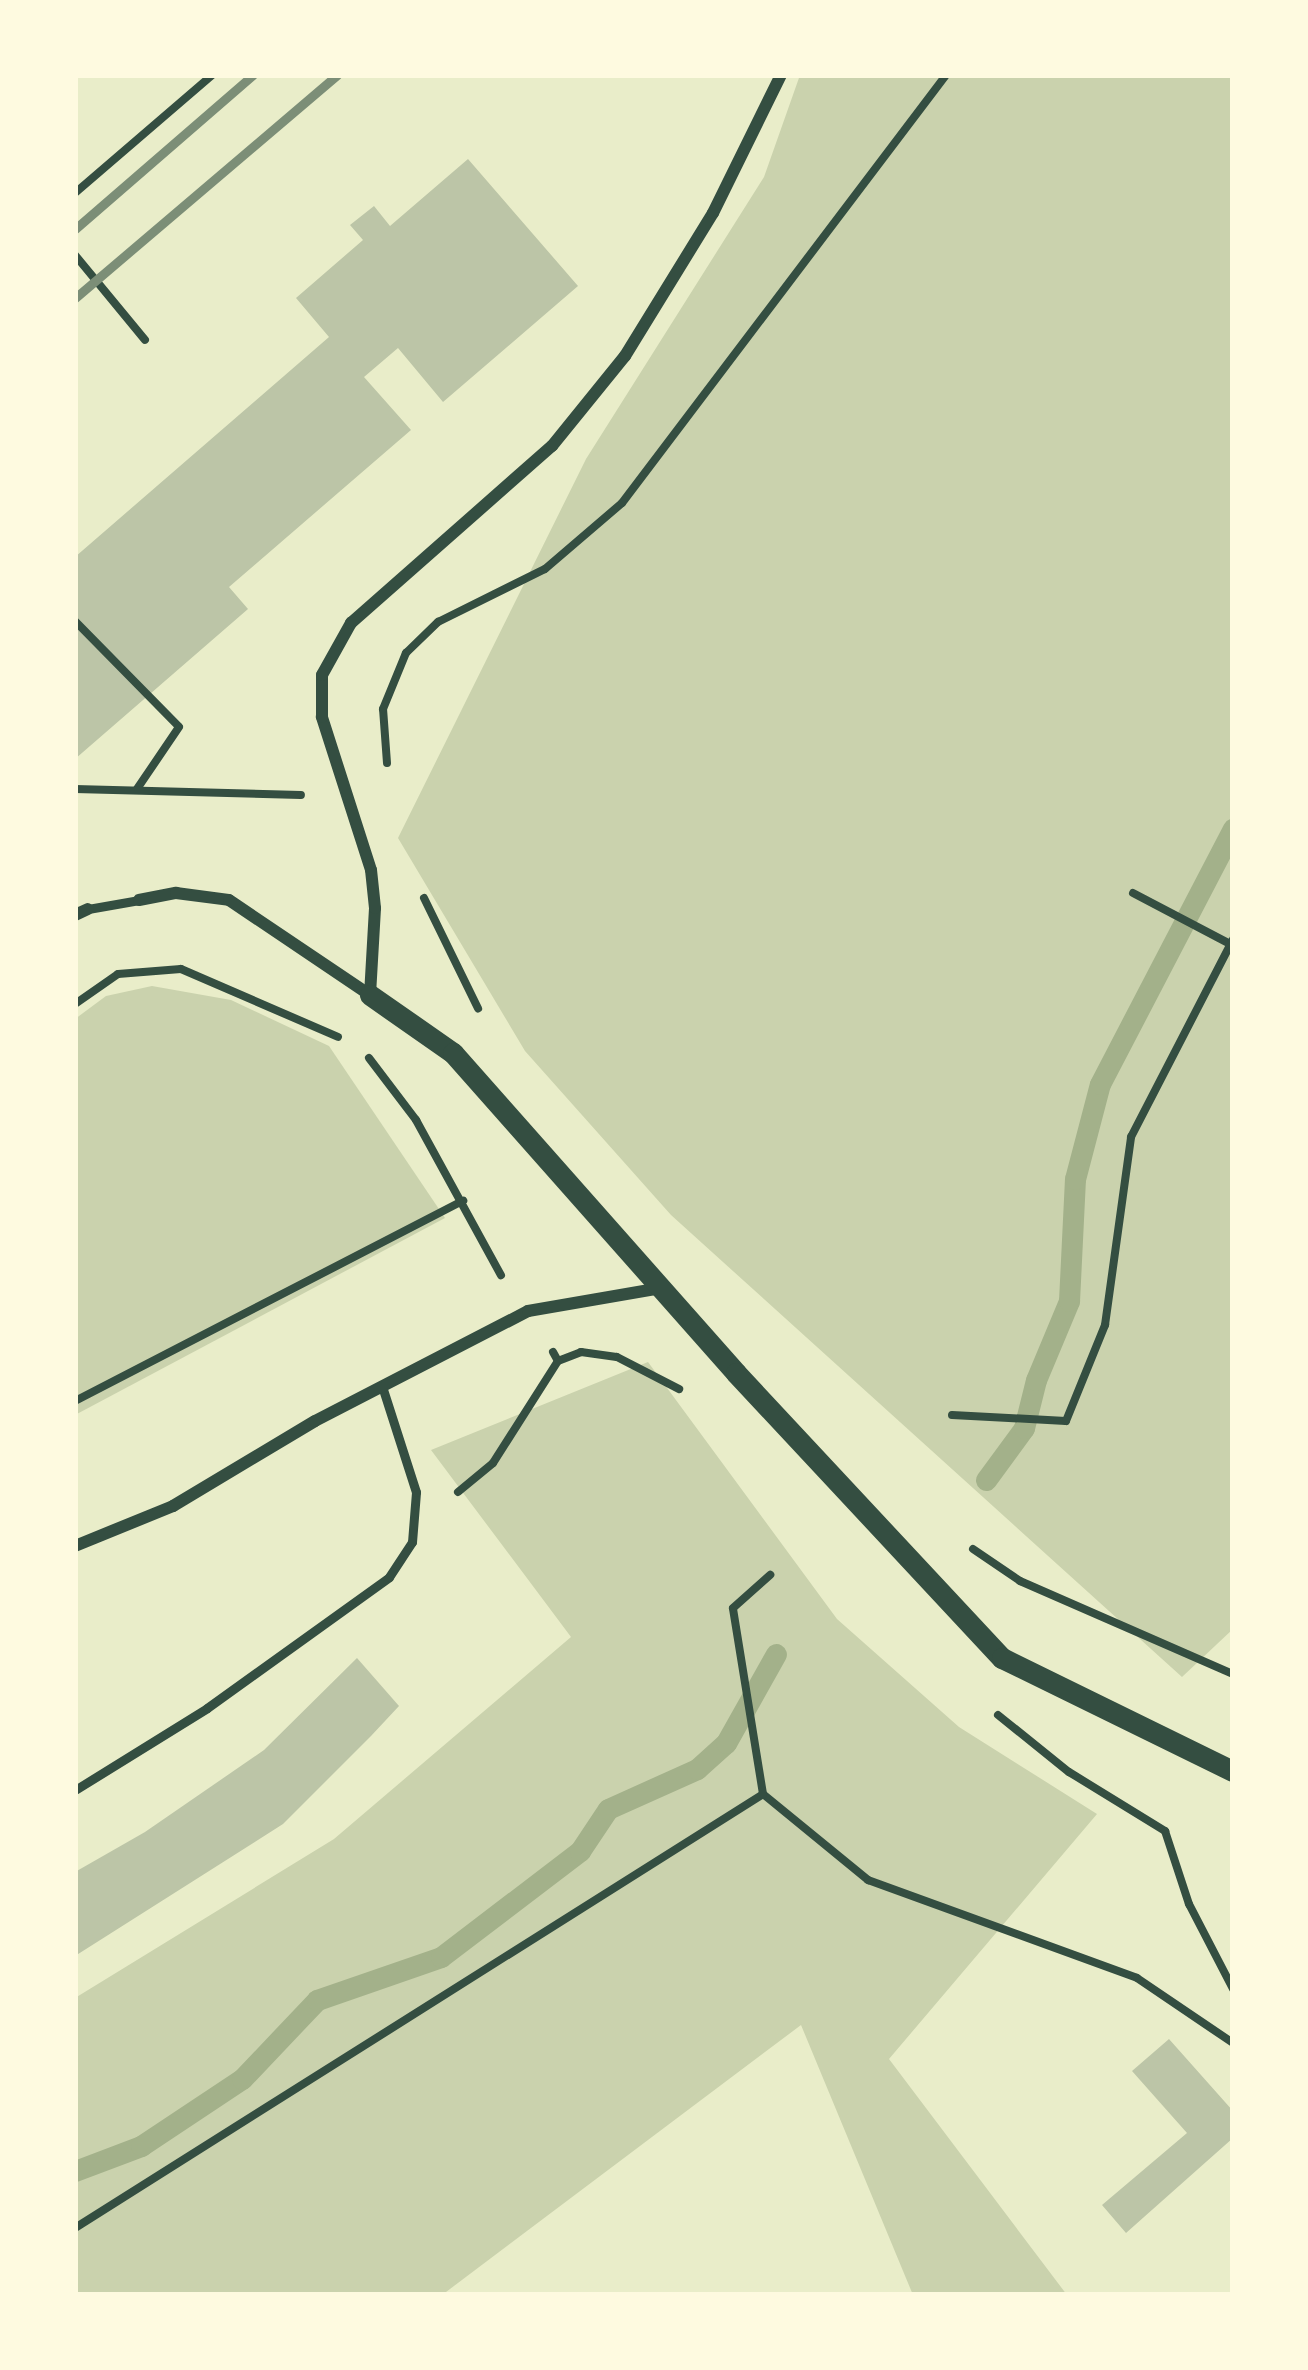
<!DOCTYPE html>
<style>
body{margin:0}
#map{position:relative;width:1308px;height:2370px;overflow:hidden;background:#e9edc9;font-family:"Titillium Web",sans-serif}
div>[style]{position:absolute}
.green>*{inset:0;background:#cad2ad}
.stream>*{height:21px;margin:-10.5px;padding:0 10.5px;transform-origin:10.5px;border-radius:10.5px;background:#a3b18a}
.building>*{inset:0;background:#bcc5a7}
.path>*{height:8px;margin:-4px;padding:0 4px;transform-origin:4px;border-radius:4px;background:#344e41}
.service>*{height:9px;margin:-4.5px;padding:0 4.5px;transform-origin:4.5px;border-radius:4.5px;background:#344e41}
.minor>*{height:12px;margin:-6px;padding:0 6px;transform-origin:6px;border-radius:6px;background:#344e41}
.tertiary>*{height:21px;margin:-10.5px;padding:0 10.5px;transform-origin:10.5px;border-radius:10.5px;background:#344e41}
.rail>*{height:9px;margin:-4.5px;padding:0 4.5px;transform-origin:4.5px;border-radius:4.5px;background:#7c8e77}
span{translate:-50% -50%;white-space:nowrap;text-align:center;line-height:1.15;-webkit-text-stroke:9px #fefae0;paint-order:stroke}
.frame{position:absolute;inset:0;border:78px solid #fefae0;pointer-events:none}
</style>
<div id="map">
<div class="green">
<div style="clip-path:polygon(800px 75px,1233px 75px,1233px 1629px,1182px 1677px,671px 1215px,525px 1051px,398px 838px,586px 459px,764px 177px)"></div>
<div style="clip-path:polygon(152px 986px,231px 1000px,329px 1046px,445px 1218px,75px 1415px,75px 1019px,106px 996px)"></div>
<div style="clip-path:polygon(648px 1362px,837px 1619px,959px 1727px,1097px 1814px,889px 2059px,1067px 2295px,913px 2295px,801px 2025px,442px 2295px,75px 2295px,75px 1998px,334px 1839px,571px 1637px,431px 1450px)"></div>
</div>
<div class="stream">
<div style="left:986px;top:1480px;width:64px;rotate:-53.8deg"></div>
<div style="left:1024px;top:1428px;width:49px;rotate:-76deg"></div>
<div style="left:1036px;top:1380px;width:86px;rotate:-67.3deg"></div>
<div style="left:1069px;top:1301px;width:122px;rotate:-87.2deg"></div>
<div style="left:1075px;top:1179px;width:98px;rotate:-75.3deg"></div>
<div style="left:1100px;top:1084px;width:288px;rotate:-62.5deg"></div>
<div style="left:75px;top:2171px;width:71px;rotate:-20.7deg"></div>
<div style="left:141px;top:2146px;width:121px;rotate:-33.6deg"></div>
<div style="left:242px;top:2079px;width:109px;rotate:-46.5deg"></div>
<div style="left:317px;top:2000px;width:131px;rotate:-19.1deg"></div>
<div style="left:441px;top:1957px;width:175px;rotate:-37.3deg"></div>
<div style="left:580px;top:1851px;width:50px;rotate:-56.3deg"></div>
<div style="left:608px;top:1809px;width:98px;rotate:-24.2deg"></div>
<div style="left:697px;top:1769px;width:39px;rotate:-42deg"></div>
<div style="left:726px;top:1743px;width:102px;rotate:-60.7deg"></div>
</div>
<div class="building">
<div style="clip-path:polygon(468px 159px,578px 286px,443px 402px,398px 348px,364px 377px,411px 430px,229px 587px,248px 609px,75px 759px,75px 557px,329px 337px,296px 298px,363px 240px,350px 225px,374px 206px,390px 226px)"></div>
<div style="clip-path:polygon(357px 1658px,399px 1706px,371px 1736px,283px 1824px,75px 1956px,75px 1872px,145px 1832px,264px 1750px)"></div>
<div style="clip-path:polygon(1169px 2039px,1233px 2111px,1233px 2138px,1126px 2233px,1102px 2205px,1187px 2133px,1132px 2071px)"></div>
</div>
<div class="path">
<div style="left:75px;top:193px;width:181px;rotate:-40.7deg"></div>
<div style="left:75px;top:255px;width:110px;rotate:50.5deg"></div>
<div style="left:75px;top:621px;width:148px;rotate:45.5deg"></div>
<div style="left:179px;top:727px;width:75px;rotate:124.1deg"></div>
<div style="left:387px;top:763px;width:54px;rotate:-94.2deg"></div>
<div style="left:383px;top:709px;width:61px;rotate:-67.7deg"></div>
<div style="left:406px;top:653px;width:45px;rotate:-44.1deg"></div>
<div style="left:438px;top:622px;width:119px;rotate:-26.4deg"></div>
<div style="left:545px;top:569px;width:101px;rotate:-40.6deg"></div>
<div style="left:622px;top:503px;width:537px;rotate:-52.87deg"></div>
<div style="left:75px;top:789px;width:226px;rotate:1.5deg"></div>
<div style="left:1133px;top:893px;width:110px;rotate:27.7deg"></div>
<div style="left:424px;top:898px;width:123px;rotate:63.9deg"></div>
<div style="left:75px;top:1004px;width:52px;rotate:-34.9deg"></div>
<div style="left:118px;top:974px;width:63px;rotate:-4.5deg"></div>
<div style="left:181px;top:969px;width:171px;rotate:23.4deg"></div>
<div style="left:369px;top:1058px;width:78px;rotate:52.8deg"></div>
<div style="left:416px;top:1120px;width:177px;rotate:61.3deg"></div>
<div style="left:553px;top:1352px;width:10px;rotate:61deg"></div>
<div style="left:558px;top:1361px;width:25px;rotate:-21deg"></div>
<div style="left:581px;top:1352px;width:36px;rotate:8deg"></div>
<div style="left:617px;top:1357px;width:70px;rotate:27.3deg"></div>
<div style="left:75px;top:1401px;width:437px;rotate:-27.3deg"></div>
<div style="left:952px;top:1415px;width:114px;rotate:3deg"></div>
<div style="left:1066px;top:1421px;width:104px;rotate:-67.9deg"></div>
<div style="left:1105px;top:1325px;width:190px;rotate:-82.1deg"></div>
<div style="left:1131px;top:1137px;width:223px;rotate:-62.7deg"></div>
<div style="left:458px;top:1492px;width:45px;rotate:-39.6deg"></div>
<div style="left:493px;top:1463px;width:121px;rotate:-57.5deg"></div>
<div style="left:973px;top:1549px;width:57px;rotate:34.2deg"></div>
<div style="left:1020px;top:1581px;width:232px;rotate:23.6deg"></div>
<div style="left:998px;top:1715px;width:91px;rotate:38.8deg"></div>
<div style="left:1069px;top:1772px;width:113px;rotate:31.6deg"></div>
<div style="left:1165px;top:1831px;width:77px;rotate:71.8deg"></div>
<div style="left:1189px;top:1904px;width:96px;rotate:62.6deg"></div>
<div style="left:763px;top:1794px;width:136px;rotate:39.3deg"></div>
<div style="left:868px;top:1880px;width:286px;rotate:20deg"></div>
<div style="left:1137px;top:1978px;width:116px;rotate:34.1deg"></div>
<div style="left:75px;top:2228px;width:813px;rotate:-32.24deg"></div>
<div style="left:763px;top:1794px;width:188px;rotate:-99.2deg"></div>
<div style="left:733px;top:1608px;width:50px;rotate:-41.7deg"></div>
</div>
<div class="service">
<div style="left:88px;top:909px;width:52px;rotate:-10deg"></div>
<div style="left:75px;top:1790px;width:155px;rotate:-31.8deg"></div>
<div style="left:207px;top:1708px;width:224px;rotate:-35.7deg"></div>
<div style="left:389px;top:1577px;width:42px;rotate:-56.7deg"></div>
<div style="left:412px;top:1542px;width:50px;rotate:-85.4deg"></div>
<div style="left:416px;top:1492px;width:111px;rotate:-107.8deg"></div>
</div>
<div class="minor">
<div style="left:139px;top:900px;width:38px;rotate:-11deg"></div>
<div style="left:176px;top:893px;width:53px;rotate:7.5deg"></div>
<div style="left:229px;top:900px;width:170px;rotate:34deg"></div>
<div style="left:75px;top:915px;width:14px;rotate:-25deg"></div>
<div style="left:370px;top:995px;width:87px;rotate:-86.7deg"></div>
<div style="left:375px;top:908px;width:38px;rotate:-96deg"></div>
<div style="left:371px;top:870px;width:161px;rotate:-107.8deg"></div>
<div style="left:322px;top:717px;width:42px;rotate:-90deg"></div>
<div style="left:322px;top:675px;width:60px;rotate:-60.9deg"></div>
<div style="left:351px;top:623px;width:268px;rotate:-41.4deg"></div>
<div style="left:552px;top:446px;width:116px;rotate:-51deg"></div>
<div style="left:625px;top:356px;width:168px;rotate:-58.4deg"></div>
<div style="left:713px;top:213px;width:154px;rotate:-63.8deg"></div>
<div style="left:75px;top:1546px;width:106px;rotate:-22.2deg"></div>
<div style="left:173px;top:1506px;width:165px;rotate:-30.9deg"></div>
<div style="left:315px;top:1421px;width:240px;rotate:-27.3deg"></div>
<div style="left:528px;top:1311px;width:135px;rotate:-9.8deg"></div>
</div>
<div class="tertiary">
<div style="left:370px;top:995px;width:101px;rotate:34.9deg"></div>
<div style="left:453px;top:1053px;width:427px;rotate:48.5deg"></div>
<div style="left:736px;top:1373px;width:390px;rotate:47deg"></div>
<div style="left:1002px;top:1658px;width:257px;rotate:26.1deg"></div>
</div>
<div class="rail">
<div style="left:75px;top:229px;width:235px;rotate:-40.9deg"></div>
<div style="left:75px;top:298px;width:344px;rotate:-40.4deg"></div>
</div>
<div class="frame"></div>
</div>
